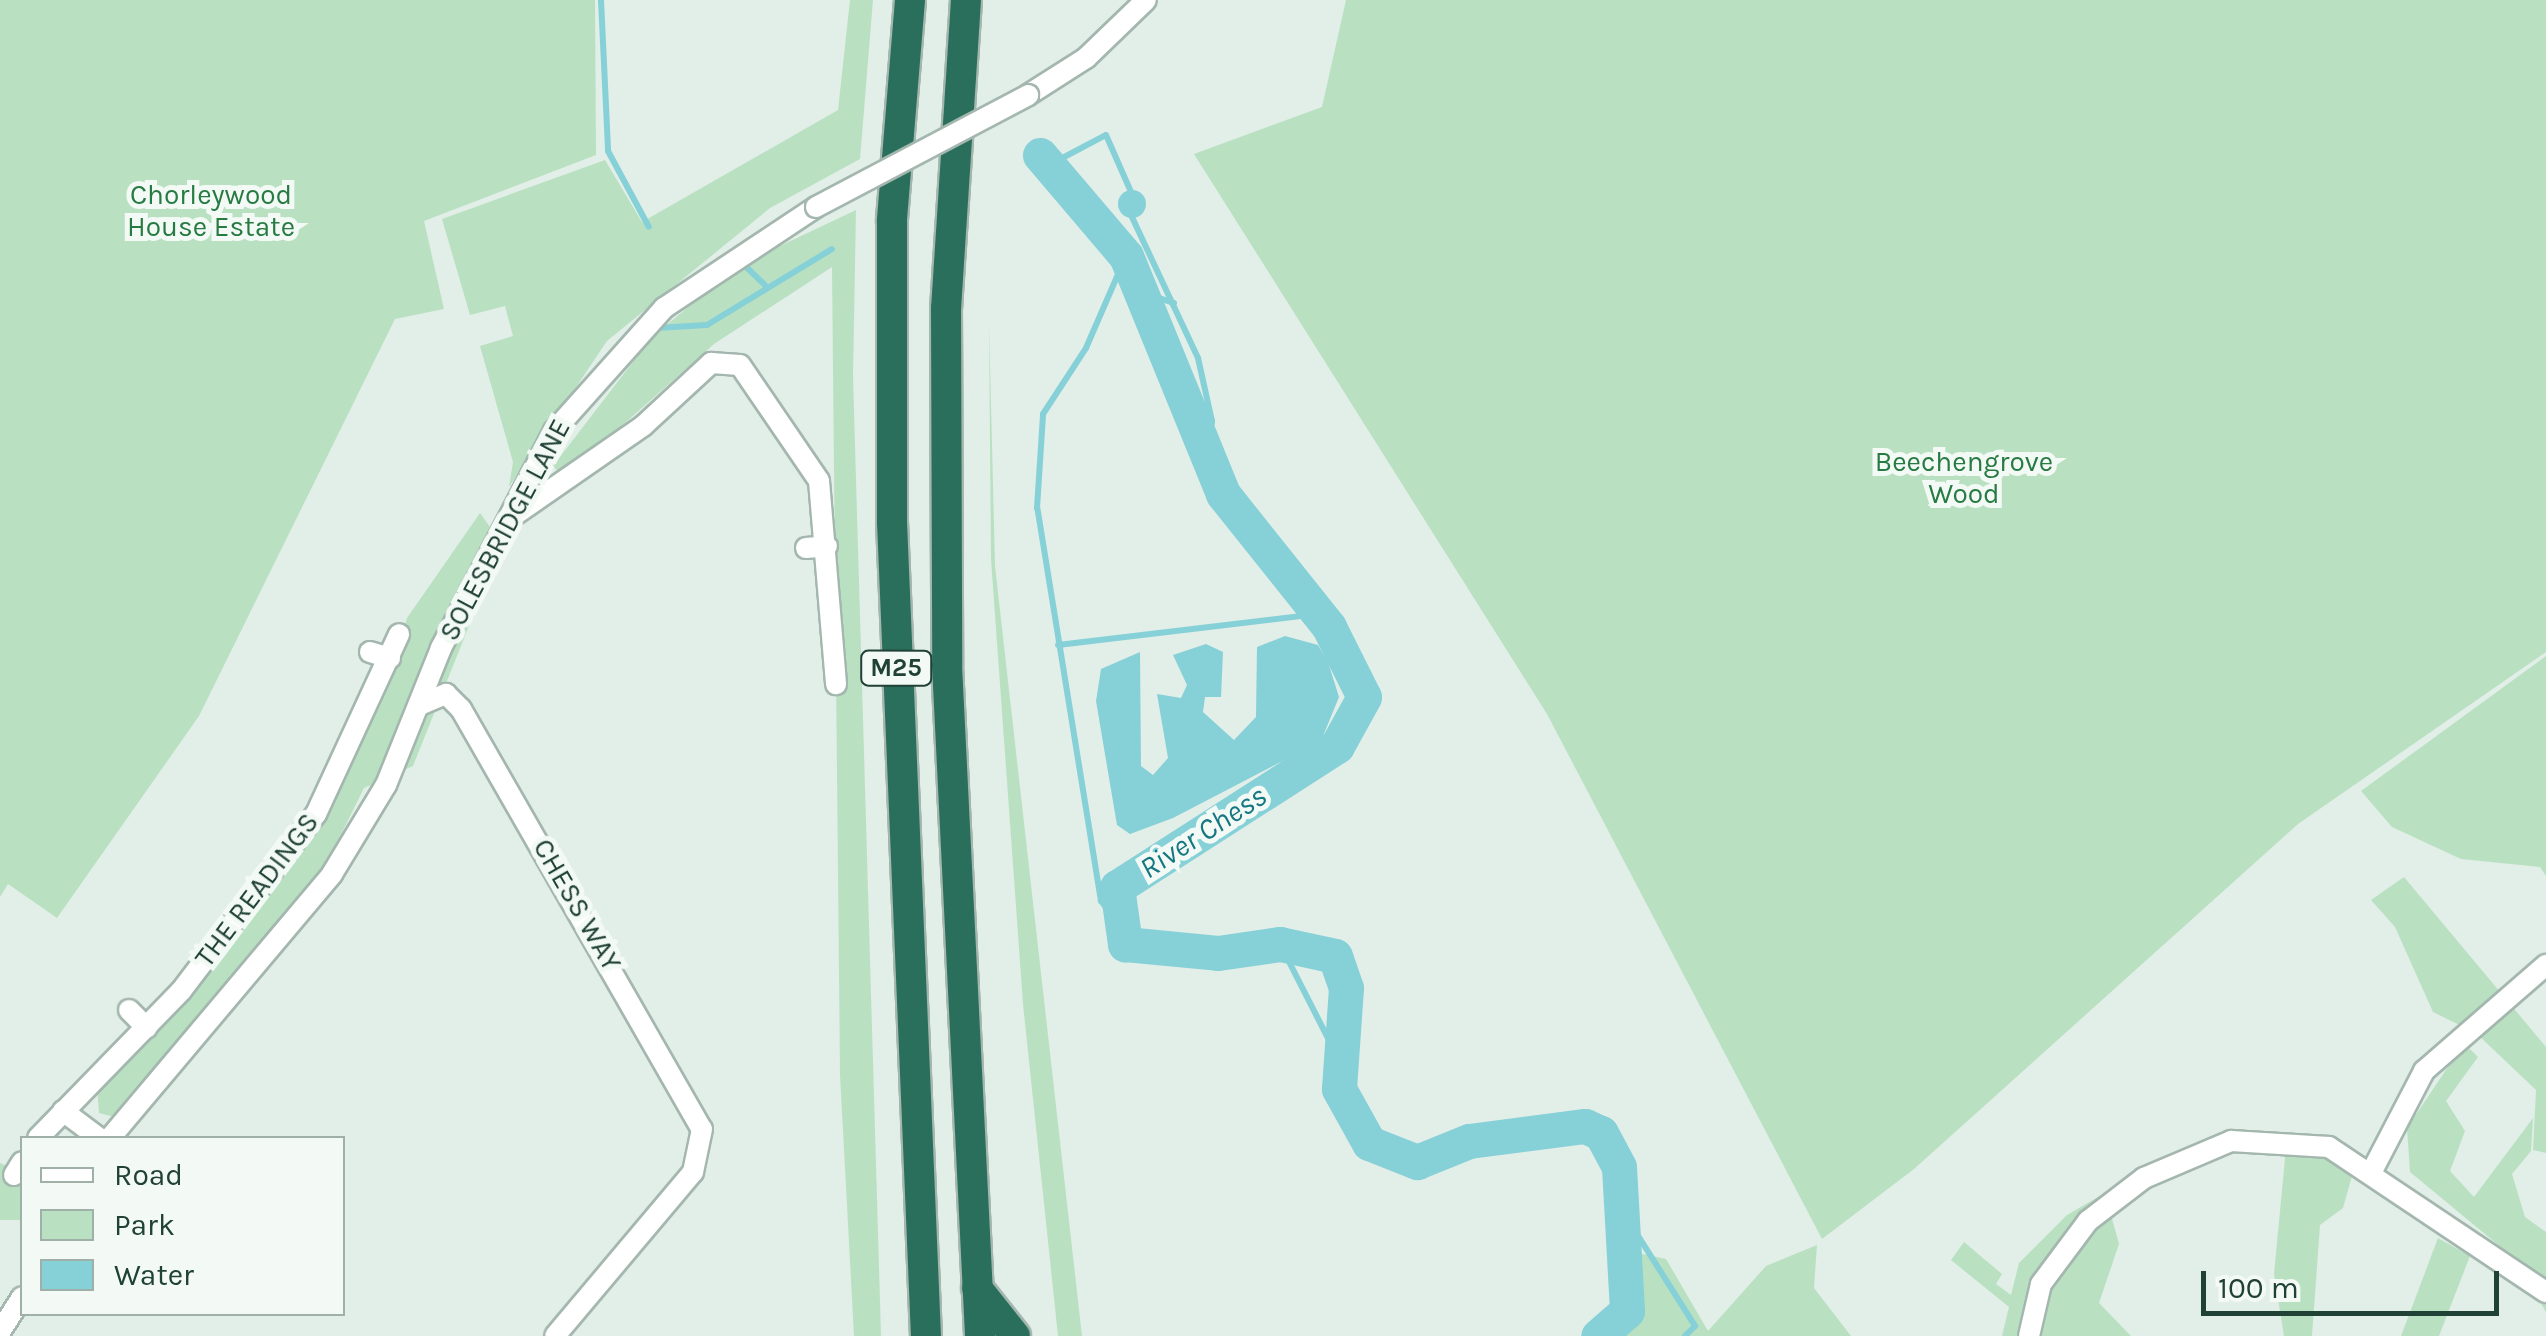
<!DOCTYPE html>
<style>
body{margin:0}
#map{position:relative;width:2546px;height:1336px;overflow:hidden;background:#e2eee8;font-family:Karla,sans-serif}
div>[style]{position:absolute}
.green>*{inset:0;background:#b9e1c1}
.water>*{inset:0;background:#86d0d7}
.round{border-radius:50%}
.stream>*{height:6px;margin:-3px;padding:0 3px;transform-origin:3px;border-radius:3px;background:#86d0d7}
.river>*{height:35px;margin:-17.5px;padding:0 17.5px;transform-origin:17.5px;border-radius:17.5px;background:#86d0d7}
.roads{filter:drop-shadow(2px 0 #a4b7af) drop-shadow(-2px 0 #a4b7af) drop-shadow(0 2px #a4b7af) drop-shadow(0 -2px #a4b7af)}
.minor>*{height:20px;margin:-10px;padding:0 10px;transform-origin:10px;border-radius:10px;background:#fff}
.motorway>*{height:30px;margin:-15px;padding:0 15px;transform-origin:15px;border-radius:15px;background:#2a6f5c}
.bridges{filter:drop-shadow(2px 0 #a4b7af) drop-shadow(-2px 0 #a4b7af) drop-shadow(0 2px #a4b7af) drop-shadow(0 -2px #a4b7af)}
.minor-bridge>*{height:20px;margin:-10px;padding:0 10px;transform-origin:10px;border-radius:10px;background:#fff}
span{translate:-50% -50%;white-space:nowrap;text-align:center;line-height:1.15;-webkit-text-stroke:10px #f3faf6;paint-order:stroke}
.shield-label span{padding:2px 8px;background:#f3faf6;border:2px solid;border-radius:8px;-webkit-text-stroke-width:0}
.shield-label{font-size:25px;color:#204136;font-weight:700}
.park-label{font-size:28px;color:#277b42}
.street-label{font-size:28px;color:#204136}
.water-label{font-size:30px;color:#157782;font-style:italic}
.legend{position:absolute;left:20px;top:1136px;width:325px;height:180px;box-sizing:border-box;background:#f3faf6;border:2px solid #9fb0a9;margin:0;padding:12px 18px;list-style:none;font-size:30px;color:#204136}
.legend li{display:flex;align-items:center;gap:20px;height:50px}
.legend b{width:50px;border:2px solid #9fb0a9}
.scale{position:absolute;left:2201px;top:1271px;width:298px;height:45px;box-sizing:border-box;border:5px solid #204136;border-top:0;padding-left:12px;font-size:30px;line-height:35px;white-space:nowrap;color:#204136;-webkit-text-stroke:8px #f3faf6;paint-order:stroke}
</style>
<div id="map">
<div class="green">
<div style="clip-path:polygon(0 0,595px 0,596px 155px,424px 221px,444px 309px,395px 319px,199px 716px,57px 918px,8px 884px,0 897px)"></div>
<div style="clip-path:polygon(850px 0,873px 0,860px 159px,770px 208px,607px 341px,509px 487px,513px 462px,480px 346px,513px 336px,505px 306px,470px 315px,442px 219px,605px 160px,642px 222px,838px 110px)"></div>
<div style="clip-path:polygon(1346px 0,2546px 0,2546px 652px,2298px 824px,1914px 1169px,1822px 1239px,1547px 714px,1194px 154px,1322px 107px)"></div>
<div style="clip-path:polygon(856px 210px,853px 376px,881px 1336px,854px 1336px,840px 1075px,832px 267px,714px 344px,564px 477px,553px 466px,652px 337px,738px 266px)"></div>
<div style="clip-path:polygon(989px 323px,995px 566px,1082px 1336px,1058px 1336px,1023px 1004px,991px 559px)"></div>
<div style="clip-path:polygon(480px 513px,492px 530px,468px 586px,477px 606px,413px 766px,364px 788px,325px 867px,119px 1118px,99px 1113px,97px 1087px,320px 817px,391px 678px,407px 618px)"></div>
<div style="clip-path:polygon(2546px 656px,2546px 876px,2540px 867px,2461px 859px,2392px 827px,2361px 791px)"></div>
<div style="clip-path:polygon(2404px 877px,2546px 1047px,2546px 1153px,2533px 1150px,2536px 1090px,2476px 1033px,2433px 1012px,2395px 927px,2371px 900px)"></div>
<div style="clip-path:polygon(2464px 1043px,2478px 1057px,2446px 1101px,2465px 1131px,2450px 1171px,2474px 1197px,2533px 1118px,2531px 1151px,2512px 1174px,2525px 1217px,2546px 1232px,2546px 1312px,2514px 1258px,2410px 1172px,2407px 1128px)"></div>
<div style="clip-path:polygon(2286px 1148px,2325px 1157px,2352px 1176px,2343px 1208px,2320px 1225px,2312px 1336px,2284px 1336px,2274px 1274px)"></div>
<div style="clip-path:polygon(0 1163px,22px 1172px,22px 1220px,0 1220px)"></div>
<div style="clip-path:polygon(2105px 1193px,2119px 1244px,2099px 1303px,2131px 1336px,2002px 1336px,2009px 1307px,1951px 1260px,1964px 1242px,2002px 1274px,1996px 1284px,2011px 1295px,2019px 1263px,2067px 1215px)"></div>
<div style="clip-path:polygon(2438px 1238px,2470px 1256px,2439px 1336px,2401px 1336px)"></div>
<div style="clip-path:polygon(1817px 1245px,1814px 1288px,1851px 1336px,1608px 1336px,1631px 1314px,1629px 1251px,1666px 1259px,1708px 1331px,1766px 1266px)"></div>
</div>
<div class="water">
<div class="round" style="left:1118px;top:190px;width:28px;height:28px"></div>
<div style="clip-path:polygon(1285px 636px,1318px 645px,1328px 662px,1339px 697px,1321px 741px,1173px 818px,1130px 834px,1117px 825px,1096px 701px,1101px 669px,1140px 652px,1141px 766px,1153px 775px,1168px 758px,1157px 694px,1181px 698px,1187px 685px,1173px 655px,1206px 644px,1223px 652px,1221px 697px,1205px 697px,1203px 712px,1234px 740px,1256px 717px,1257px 647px)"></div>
</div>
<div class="stream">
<div style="left:601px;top:0;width:151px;rotate:87.3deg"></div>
<div style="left:608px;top:151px;width:86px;rotate:61.7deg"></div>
<div style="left:1049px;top:165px;width:64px;rotate:-27.8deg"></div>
<div style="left:1106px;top:135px;width:62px;rotate:66.3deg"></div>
<div style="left:1131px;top:215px;width:158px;rotate:64.9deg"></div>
<div style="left:1198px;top:358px;width:65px;rotate:77.5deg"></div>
<div style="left:1212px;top:421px;width:38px;rotate:97deg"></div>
<div style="left:741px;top:262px;width:33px;rotate:44deg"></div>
<div style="left:1139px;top:291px;width:37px;rotate:19deg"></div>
<div style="left:656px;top:328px;width:51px;rotate:-3.4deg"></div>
<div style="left:707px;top:325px;width:146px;rotate:-31.3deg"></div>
<div style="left:1058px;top:645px;width:263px;rotate:-6.8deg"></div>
<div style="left:1123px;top:929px;width:36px;rotate:-128deg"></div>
<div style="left:1101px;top:901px;width:398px;rotate:-99.2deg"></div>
<div style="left:1037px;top:508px;width:94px;rotate:-86.3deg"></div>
<div style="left:1043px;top:414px;width:79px;rotate:-56.9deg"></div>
<div style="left:1086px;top:348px;width:100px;rotate:-66.5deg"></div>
<div style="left:1280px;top:944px;width:130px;rotate:63deg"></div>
<div style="left:1623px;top:1212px;width:135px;rotate:57.7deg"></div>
<div style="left:1695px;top:1326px;width:14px;rotate:135deg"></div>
</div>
<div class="river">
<div style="left:1040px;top:155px;width:133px;rotate:49.6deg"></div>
<div style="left:1126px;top:256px;width:257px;rotate:67.8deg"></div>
<div style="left:1223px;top:494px;width:170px;rotate:51.4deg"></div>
<div style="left:1329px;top:627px;width:78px;rotate:63.4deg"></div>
<div style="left:1364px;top:697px;width:56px;rotate:118.9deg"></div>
<div style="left:1337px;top:746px;width:261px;rotate:147.3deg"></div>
<div style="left:1117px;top:887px;width:58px;rotate:82deg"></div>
<div style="left:1125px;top:944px;width:93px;rotate:5.5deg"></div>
<div style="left:1218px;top:953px;width:63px;rotate:-8.3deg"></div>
<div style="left:1280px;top:944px;width:56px;rotate:12.3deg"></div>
<div style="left:1335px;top:956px;width:34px;rotate:71deg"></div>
<div style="left:1346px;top:988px;width:101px;rotate:94deg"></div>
<div style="left:1339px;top:1089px;width:62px;rotate:60.9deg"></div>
<div style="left:1369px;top:1143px;width:52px;rotate:21.6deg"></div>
<div style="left:1417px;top:1162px;width:56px;rotate:-22deg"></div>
<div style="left:1469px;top:1141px;width:117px;rotate:-7.4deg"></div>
<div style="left:1585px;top:1126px;width:17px;rotate:24deg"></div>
<div style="left:1601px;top:1133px;width:38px;rotate:62deg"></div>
<div style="left:1619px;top:1167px;width:144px;rotate:86.8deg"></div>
<div style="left:1627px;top:1311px;width:38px;rotate:139deg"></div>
</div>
<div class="roads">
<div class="minor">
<div style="left:1028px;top:95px;width:69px;rotate:-32.5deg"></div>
<div style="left:1086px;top:58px;width:83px;rotate:-44deg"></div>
<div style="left:513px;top:516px;width:158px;rotate:-34.7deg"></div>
<div style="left:643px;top:426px;width:93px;rotate:-42.8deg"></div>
<div style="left:711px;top:363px;width:29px;rotate:4deg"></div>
<div style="left:740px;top:365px;width:140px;rotate:55.7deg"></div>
<div style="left:819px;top:481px;width:204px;rotate:85.2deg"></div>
<div style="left:806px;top:548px;width:21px;rotate:-5deg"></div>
<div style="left:370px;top:652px;width:21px;rotate:17deg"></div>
<div style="left:422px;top:704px;width:26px;rotate:-23deg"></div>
<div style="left:446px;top:694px;width:21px;rotate:45deg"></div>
<div style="left:461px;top:709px;width:484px;rotate:60.2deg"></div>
<div style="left:702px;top:1129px;width:44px;rotate:101.8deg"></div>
<div style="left:693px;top:1172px;width:214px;rotate:130.1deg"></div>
<div style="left:129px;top:1010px;width:25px;rotate:45deg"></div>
<div style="left:63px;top:1111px;width:45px;rotate:36.9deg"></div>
<div style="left:38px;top:1138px;width:205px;rotate:-45.8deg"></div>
<div style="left:181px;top:991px;width:223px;rotate:-52.7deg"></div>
<div style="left:316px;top:814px;width:198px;rotate:-65.2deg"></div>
<div style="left:110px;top:1138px;width:345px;rotate:-49.9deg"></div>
<div style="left:332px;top:874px;width:104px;rotate:-58.8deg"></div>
<div style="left:386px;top:785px;width:148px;rotate:-68.1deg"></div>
<div style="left:441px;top:648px;width:245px;rotate:-62.5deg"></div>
<div style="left:554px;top:431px;width:165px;rotate:-48.2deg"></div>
<div style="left:664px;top:308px;width:182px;rotate:-33.6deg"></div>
<div style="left:2372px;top:1171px;width:113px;rotate:-62.5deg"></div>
<div style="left:2424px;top:1071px;width:162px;rotate:-41deg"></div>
<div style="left:14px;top:1175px;width:15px;rotate:-58deg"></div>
<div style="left:0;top:1332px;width:41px;rotate:-57.8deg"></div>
<div style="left:2029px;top:1336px;width:53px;rotate:-77deg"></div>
<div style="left:2041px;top:1284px;width:79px;rotate:-53.3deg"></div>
<div style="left:2088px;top:1221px;width:71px;rotate:-37.5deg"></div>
<div style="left:2144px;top:1178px;width:95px;rotate:-23deg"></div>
<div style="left:2231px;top:1141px;width:98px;rotate:3.5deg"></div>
<div style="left:2329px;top:1147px;width:261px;rotate:33.8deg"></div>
</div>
<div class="motorway">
<div style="left:910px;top:0;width:222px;rotate:94.7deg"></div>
<div style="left:892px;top:221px;width:301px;rotate:90deg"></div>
<div style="left:892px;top:522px;width:815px;rotate:87.61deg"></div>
<div style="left:966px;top:0;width:309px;rotate:93.7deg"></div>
<div style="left:946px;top:308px;width:357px;rotate:89.8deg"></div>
<div style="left:947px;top:665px;width:672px;rotate:87.18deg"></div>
<div style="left:977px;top:1288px;width:61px;rotate:51.6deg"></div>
</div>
</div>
<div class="bridges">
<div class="minor-bridge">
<div style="left:816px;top:207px;width:240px;rotate:-27.8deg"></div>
</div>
</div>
<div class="shield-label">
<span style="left:896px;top:668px">M25</span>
</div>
<div class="park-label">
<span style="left:211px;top:211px">Chorleywood<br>House Estate</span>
<span style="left:1964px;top:478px">Beechengrove<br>Wood</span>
</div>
<div class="street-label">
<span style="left:505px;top:530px;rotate:-62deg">SOLESBRIDGE LANE</span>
<span style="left:257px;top:890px;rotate:-53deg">THE READINGS</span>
<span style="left:577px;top:905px;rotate:60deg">CHESS WAY</span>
</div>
<div class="water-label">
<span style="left:1203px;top:832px;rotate:-33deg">River Chess</span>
</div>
<ul class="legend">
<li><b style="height:12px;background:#fff"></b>Road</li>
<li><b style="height:28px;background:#b9e1c1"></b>Park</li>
<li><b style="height:28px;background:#86d0d7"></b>Water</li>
</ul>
<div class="scale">100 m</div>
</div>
